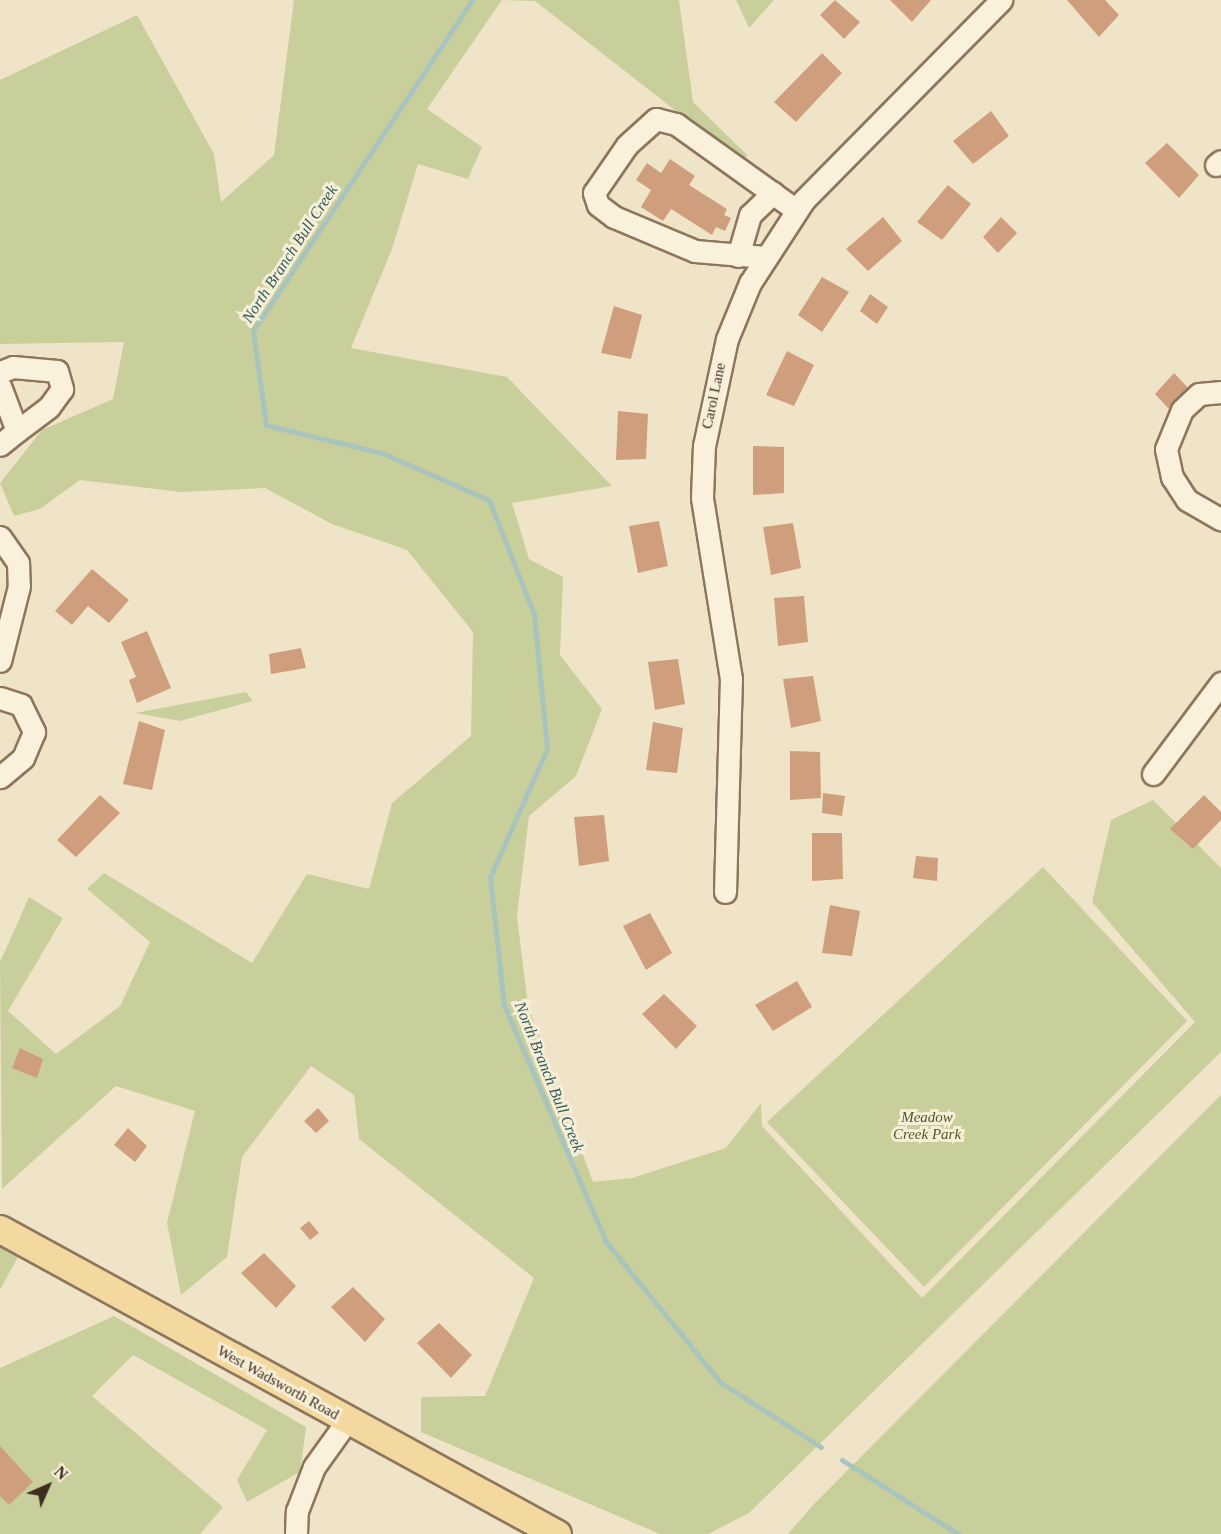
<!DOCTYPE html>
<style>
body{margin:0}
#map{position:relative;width:1221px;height:1534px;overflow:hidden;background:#f0e4c8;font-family:"Times New Roman",serif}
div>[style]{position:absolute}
.green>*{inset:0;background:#c9cf9b}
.stream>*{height:5px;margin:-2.5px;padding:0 2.5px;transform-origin:2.5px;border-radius:2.5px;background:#a9c4bc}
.building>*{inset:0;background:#cf9f7d}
.roads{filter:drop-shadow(2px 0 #8d765c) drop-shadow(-2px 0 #8d765c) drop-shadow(0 2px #8d765c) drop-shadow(0 -2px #8d765c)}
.minor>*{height:21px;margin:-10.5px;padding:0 10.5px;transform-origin:10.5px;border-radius:10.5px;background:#faf1dc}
.major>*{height:27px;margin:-13.5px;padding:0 13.5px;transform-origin:13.5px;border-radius:13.5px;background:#f3d9a0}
span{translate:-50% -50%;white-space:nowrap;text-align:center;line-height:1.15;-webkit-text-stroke:6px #f7eed8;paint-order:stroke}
.street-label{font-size:15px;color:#3d2e20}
.park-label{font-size:15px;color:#4d5a26;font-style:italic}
.water-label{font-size:16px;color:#2f5d5a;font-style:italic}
.north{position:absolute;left:18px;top:1456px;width:60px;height:60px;-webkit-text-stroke:4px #f7eed8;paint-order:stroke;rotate:45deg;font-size:16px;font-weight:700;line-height:24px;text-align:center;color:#3d2e20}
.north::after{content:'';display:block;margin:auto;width:21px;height:27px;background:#3d2e20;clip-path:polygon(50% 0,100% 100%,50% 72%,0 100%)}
</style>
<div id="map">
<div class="green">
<div style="clip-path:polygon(294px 0,679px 0,693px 102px,748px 156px,739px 160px,535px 1px,502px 0,427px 109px,482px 147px,468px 179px,418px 164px,392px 249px,351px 348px,507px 377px,612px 486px,512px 503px,529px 559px,563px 577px,560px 655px,602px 709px,576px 776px,529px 816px,517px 916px,528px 1006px,593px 1182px,632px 1178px,726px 1148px,761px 1103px,762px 1126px,922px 1298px,1195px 1022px,1092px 902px,1111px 820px,1153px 800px,1221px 868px,1221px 1052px,749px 1513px,708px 1534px,660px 1534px,421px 1432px,421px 1397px,485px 1396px,534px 1278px,359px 1139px,354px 1095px,311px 1066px,242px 1157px,227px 1257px,181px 1295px,167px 1223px,195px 1111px,116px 1086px,2px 1189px,0 962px,29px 897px,63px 918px,8px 1011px,56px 1054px,120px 1006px,150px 942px,87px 889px,104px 873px,252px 963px,307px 874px,369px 889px,392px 803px,471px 736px,473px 632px,407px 550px,332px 524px,265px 488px,181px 492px,80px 480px,40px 509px,14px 516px,0 483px,42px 430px,113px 399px,124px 342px,0 344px,0 80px,137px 15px,214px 154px,221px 202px,274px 155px)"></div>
<div style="clip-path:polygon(736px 0,774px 0,749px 28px)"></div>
<div style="clip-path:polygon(246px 692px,253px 701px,180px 721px,135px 713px)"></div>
<div style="clip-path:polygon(1043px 867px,1187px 1021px,924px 1287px,767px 1122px)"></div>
<div style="clip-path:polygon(1221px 1095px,1221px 1534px,788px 1534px,814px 1504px)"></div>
<div style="clip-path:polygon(0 1244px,19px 1255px,0 1290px)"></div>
<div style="clip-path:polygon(114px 1316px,306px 1427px,300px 1472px,247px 1502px,237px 1480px,267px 1430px,133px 1355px,92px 1396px,223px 1507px,200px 1534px,0 1534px,0 1368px)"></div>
</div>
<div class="stream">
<div style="left:472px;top:0;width:397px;rotate:123.5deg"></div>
<div style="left:253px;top:331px;width:95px;rotate:82.1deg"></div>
<div style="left:266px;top:425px;width:119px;rotate:13.6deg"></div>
<div style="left:382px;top:453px;width:117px;rotate:23.7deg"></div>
<div style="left:489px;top:500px;width:123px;rotate:68.5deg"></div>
<div style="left:534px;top:614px;width:136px;rotate:84.5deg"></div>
<div style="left:547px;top:749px;width:140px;rotate:114deg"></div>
<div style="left:490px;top:877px;width:129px;rotate:83.8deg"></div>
<div style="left:504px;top:1005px;width:258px;rotate:66.7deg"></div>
<div style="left:606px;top:1242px;width:181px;rotate:50.8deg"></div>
<div style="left:720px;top:1382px;width:120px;rotate:32.8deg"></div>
<div style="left:842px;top:1460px;width:138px;rotate:32.5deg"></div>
</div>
<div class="building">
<div style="clip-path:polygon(835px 0,860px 22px,844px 39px,820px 15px)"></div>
<div style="clip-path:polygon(890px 0,931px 0,912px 22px)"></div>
<div style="clip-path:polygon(1067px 0,1105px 0,1119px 15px,1099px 37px)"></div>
<div style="clip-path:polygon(822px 53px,842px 73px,796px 122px,774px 102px)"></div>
<div style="clip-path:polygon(991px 111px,1009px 136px,973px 164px,953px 141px)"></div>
<div style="clip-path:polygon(1167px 143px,1199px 175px,1179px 198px,1145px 163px)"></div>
<div style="clip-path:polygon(670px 159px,695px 176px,689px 185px,727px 209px,724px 215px,731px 218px,725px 231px,716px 227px,712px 235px,671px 209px,663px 221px,641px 207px,651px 190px,636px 180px,647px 163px,661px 173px)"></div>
<div style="clip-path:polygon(948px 185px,971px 204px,942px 240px,917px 222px)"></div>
<div style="clip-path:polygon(883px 217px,902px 241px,868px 271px,846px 249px)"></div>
<div style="clip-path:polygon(1001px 217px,1017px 233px,998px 253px,983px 237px)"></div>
<div style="clip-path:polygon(822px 277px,849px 292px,822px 332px,798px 315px)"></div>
<div style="clip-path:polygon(870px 294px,888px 307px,877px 324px,860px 311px)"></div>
<div style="clip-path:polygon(614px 306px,642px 315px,631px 359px,601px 353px)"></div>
<div style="clip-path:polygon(787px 351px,814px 365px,794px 406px,766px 395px)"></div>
<div style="clip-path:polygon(1174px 373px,1189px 389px,1169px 409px,1155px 394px)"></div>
<div style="clip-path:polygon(618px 411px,648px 414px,646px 459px,616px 460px)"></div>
<div style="clip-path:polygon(753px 446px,784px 447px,784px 493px,753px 495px)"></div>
<div style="clip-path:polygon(659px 521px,668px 566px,638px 573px,629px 526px)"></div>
<div style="clip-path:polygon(793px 523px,801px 568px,771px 575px,763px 527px)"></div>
<div style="clip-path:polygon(92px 569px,129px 600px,109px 623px,88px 606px,72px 625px,55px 611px)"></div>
<div style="clip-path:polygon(804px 596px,808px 642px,778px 646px,774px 598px)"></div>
<div style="clip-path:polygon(147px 631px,171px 688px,137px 703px,129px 680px,136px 677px,121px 642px)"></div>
<div style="clip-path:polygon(301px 648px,306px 668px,271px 674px,269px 654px)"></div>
<div style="clip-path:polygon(678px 659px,685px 704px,655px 710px,648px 662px)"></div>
<div style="clip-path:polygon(813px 676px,821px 721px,791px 728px,783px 679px)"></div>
<div style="clip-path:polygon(139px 721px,165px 730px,152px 790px,123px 784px)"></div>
<div style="clip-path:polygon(653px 722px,683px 728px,677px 773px,646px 770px)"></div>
<div style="clip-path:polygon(790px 751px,820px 752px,821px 798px,790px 800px)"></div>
<div style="clip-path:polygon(823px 793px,845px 796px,842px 816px,822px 813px)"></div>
<div style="clip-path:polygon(100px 795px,120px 813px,76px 857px,57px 840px)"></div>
<div style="clip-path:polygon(1204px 795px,1221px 812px,1221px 820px,1193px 849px,1170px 829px)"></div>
<div style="clip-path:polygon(604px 815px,609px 861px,579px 866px,574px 817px)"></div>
<div style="clip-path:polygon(812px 833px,842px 833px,843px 879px,812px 881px)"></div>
<div style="clip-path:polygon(916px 856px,938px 858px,937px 881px,913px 878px)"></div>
<div style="clip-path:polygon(830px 905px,860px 911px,852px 956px,822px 953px)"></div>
<div style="clip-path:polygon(650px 913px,672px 953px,646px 970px,623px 926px)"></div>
<div style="clip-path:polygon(797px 981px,812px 1007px,773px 1031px,755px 1005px)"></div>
<div style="clip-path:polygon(664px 994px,697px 1026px,676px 1049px,642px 1014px)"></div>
<div style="clip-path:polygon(20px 1048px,43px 1059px,37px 1078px,12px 1068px)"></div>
<div style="clip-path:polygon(318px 1108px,329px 1121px,316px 1133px,304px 1121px)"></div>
<div style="clip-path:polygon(128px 1128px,147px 1146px,135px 1162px,114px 1145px)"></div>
<div style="clip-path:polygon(309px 1221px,319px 1233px,310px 1240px,300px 1228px)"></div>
<div style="clip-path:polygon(264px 1253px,296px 1286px,276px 1308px,241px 1273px)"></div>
<div style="clip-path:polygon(353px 1287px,385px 1319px,365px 1342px,331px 1307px)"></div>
<div style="clip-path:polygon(439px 1323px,472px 1355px,451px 1378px,417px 1343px)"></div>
<div style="clip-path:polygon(0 1446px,33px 1482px,9px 1505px,0 1496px)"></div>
</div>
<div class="roads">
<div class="minor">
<div style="left:1216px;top:165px;width:6px;rotate:-39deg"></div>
<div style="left:738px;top:256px;width:43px;rotate:-73.7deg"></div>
<div style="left:750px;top:215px;width:32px;rotate:-44deg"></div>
<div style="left:765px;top:257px;width:70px;rotate:-175.1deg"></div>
<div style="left:695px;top:251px;width:88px;rotate:-157.2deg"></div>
<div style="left:614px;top:217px;width:20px;rotate:-143deg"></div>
<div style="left:598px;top:205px;width:13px;rotate:-108deg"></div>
<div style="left:594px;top:193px;width:58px;rotate:-55.5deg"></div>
<div style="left:627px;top:145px;width:39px;rotate:-42deg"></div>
<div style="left:656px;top:119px;width:21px;rotate:14deg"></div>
<div style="left:676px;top:124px;width:148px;rotate:35.6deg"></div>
<div style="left:0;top:372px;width:14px;rotate:-21deg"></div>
<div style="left:13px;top:367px;width:44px;rotate:5.2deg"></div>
<div style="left:57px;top:371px;width:19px;rotate:74deg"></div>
<div style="left:62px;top:389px;width:22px;rotate:126deg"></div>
<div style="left:49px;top:407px;width:40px;rotate:143deg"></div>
<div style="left:0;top:386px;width:48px;rotate:69.3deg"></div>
<div style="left:17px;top:431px;width:22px;rotate:141deg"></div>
<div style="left:1221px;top:392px;width:22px;rotate:175deg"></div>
<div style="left:1199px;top:394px;width:23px;rotate:137deg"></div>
<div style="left:1182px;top:410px;width:42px;rotate:112.3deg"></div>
<div style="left:1166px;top:449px;width:29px;rotate:78deg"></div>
<div style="left:1172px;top:477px;width:27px;rotate:57deg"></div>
<div style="left:1187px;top:500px;width:39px;rotate:30deg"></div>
<div style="left:0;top:537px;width:32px;rotate:55deg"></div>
<div style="left:18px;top:563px;width:23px;rotate:88deg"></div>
<div style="left:19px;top:586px;width:77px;rotate:104.2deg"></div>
<div style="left:0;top:698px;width:22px;rotate:18deg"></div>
<div style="left:21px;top:705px;width:30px;rotate:64deg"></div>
<div style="left:34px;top:732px;width:28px;rotate:113deg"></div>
<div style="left:23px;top:758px;width:30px;rotate:140deg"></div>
<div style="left:1153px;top:774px;width:114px;rotate:-53.2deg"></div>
<div style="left:725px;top:892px;width:213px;rotate:-88.4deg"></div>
<div style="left:731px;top:679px;width:184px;rotate:-99.1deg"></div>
<div style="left:702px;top:497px;width:51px;rotate:-87.8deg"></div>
<div style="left:704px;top:446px;width:109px;rotate:-77.9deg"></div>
<div style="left:727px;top:339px;width:61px;rotate:-67.7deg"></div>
<div style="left:750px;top:283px;width:99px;rotate:-57deg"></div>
<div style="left:804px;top:200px;width:281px;rotate:-45.4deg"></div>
<div style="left:296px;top:1534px;width:23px;rotate:-88deg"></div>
<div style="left:297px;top:1511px;width:47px;rotate:-68.9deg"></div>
<div style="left:314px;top:1467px;width:57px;rotate:-54.3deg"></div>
</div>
<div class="major">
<div style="left:0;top:1229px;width:635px;rotate:28.7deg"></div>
</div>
</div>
<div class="street-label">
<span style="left:714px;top:396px;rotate:-78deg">Carol Lane</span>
<span style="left:278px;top:1383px;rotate:29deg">West Wadsworth Road</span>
</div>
<div class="park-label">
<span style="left:927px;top:1126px">Meadow<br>Creek Park</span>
</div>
<div class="water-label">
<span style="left:290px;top:254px;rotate:-57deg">North Branch Bull Creek</span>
<span style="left:549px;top:1077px;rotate:68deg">North Branch Bull Creek</span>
</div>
<div class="north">N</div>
</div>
